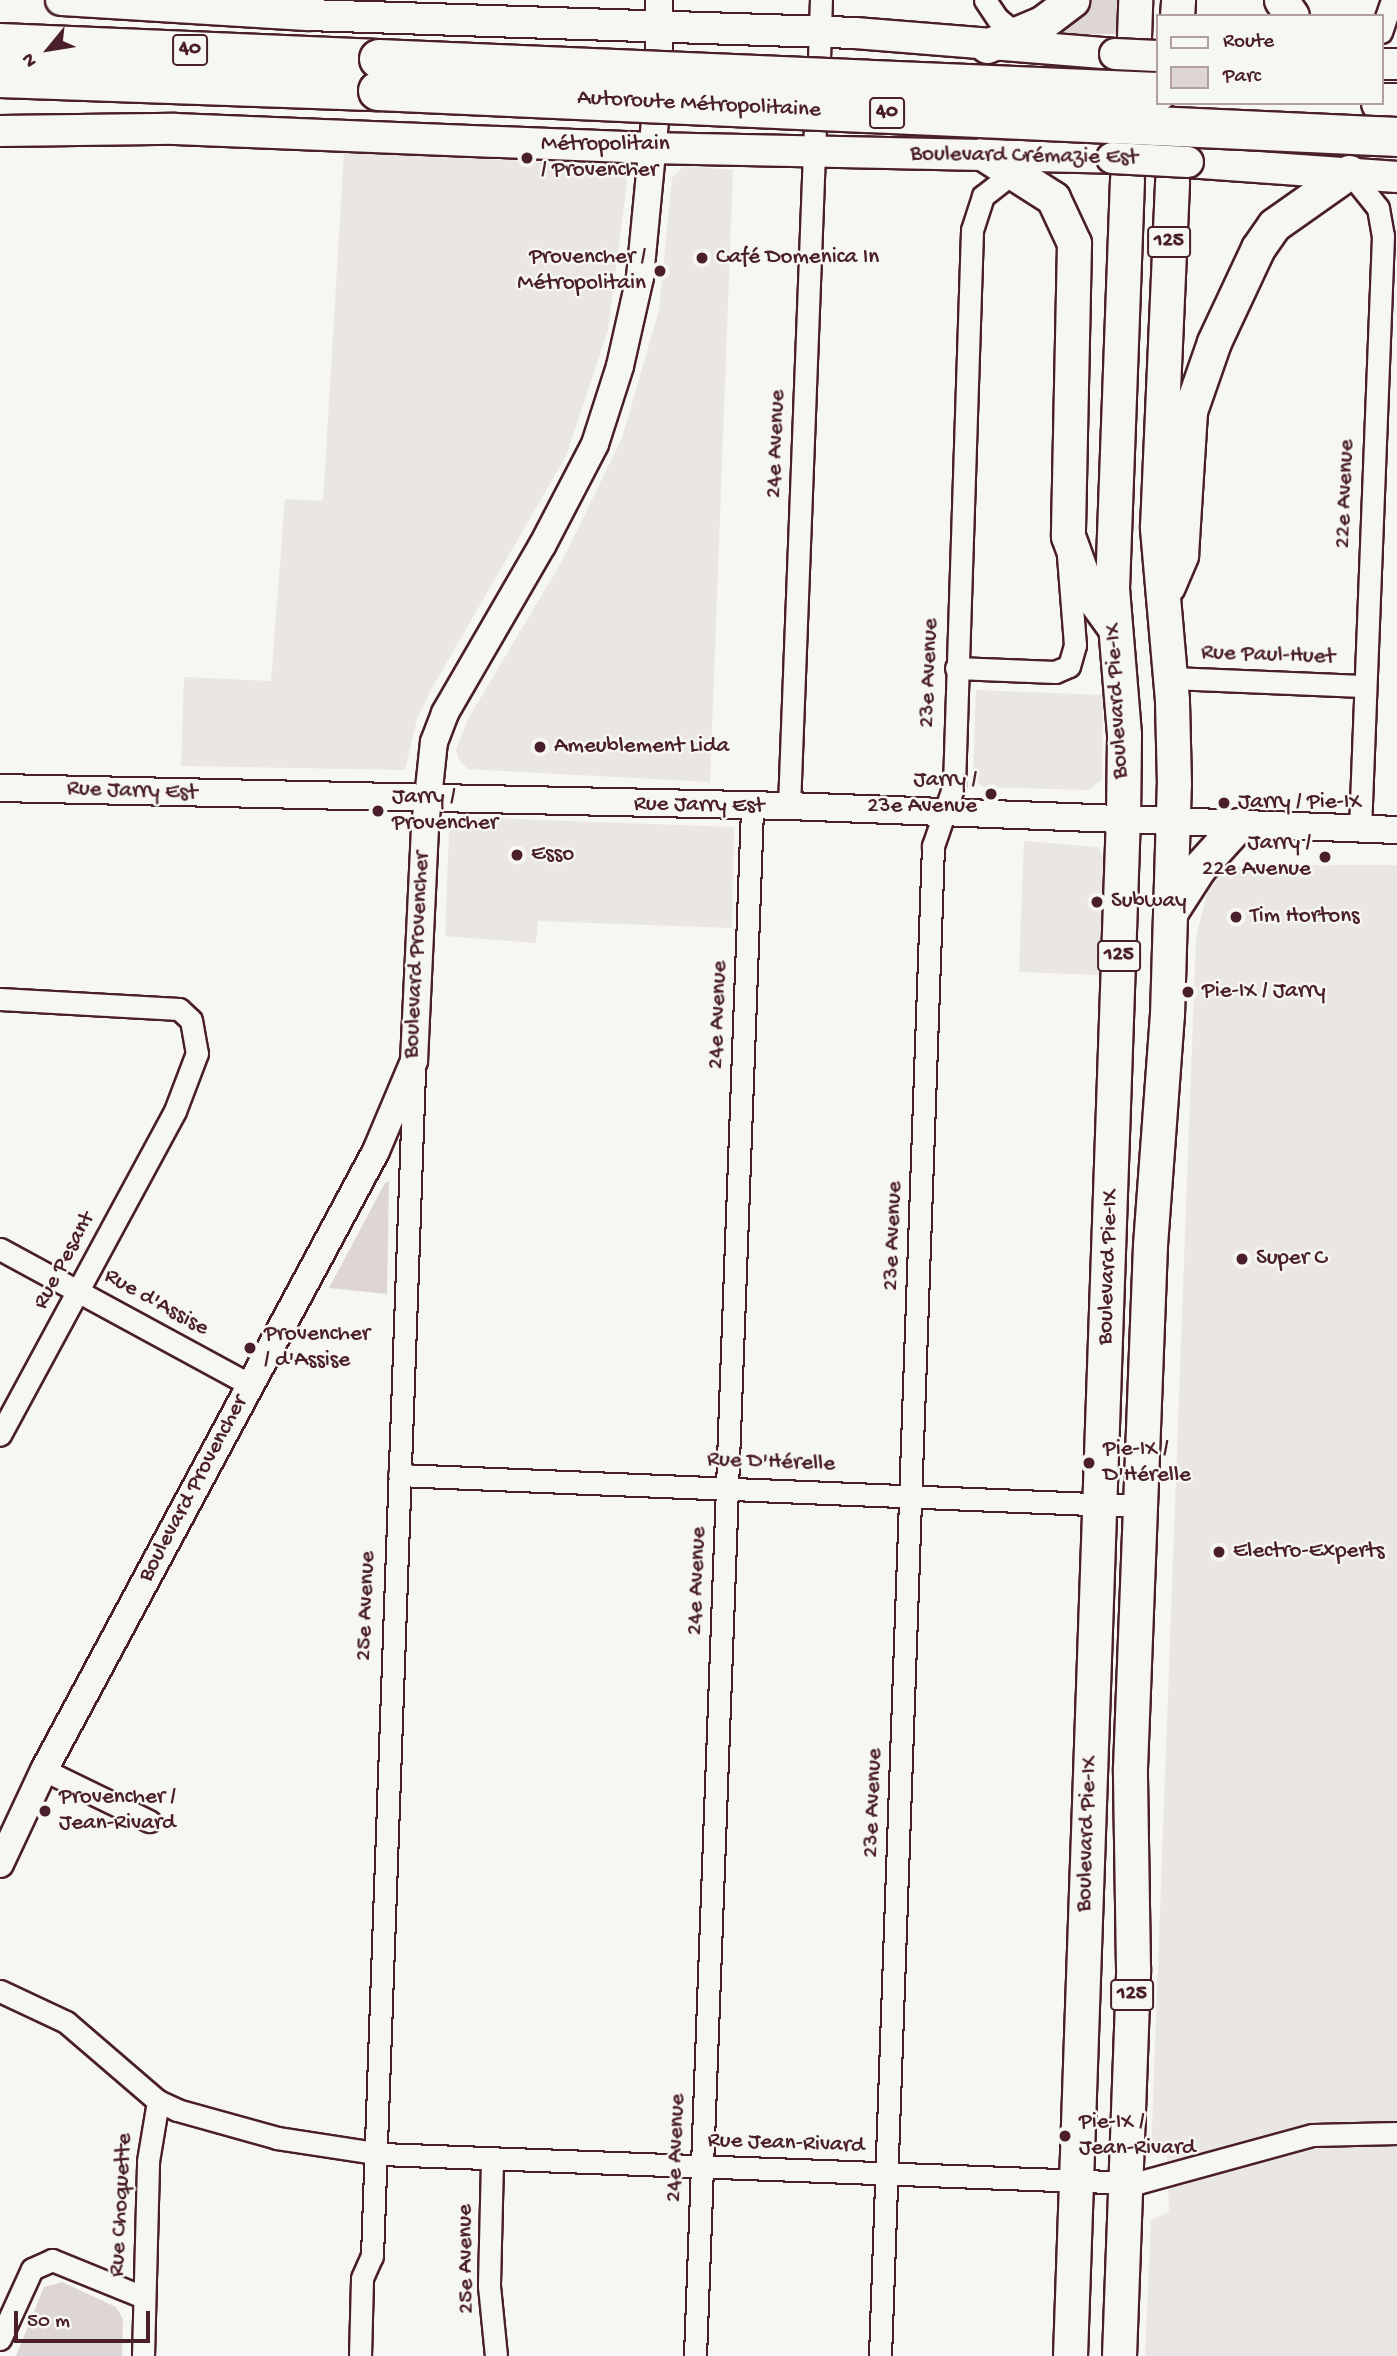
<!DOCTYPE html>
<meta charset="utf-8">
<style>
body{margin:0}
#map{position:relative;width:1397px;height:2356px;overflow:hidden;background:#f6f6f2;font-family:"Gochi Hand",sans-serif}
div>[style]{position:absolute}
.built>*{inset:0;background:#e9e6e3}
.green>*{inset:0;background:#ddd6d5}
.primary-tunnel>*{height:33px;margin-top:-16.5px;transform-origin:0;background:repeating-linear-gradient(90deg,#d4cbca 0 33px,transparent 0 50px)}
.roads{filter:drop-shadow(2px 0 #4a1f2b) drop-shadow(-2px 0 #4a1f2b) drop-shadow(0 2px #4a1f2b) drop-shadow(0 -2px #4a1f2b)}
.minor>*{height:21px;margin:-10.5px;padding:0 10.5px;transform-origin:10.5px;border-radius:10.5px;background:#f6f6f2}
.tertiary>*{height:26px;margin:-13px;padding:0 13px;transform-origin:13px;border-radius:13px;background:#f6f6f2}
.secondary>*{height:30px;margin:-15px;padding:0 15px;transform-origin:15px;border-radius:15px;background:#f6f6f2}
.primary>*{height:33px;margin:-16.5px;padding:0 16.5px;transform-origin:16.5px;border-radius:16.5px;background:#f6f6f2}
.motorway>*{height:38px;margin:-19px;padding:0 19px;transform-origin:19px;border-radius:19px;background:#f6f6f2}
.bridges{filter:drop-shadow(2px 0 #4a1f2b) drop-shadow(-2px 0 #4a1f2b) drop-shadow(0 2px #4a1f2b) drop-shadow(0 -2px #4a1f2b)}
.secondary-bridge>*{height:30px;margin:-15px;padding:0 15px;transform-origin:15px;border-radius:15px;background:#f6f6f2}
.motorway-bridge>*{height:38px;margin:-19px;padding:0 19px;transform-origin:19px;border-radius:19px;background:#f6f6f2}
.dots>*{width:19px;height:19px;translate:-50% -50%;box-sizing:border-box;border:4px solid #f6f6f2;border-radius:50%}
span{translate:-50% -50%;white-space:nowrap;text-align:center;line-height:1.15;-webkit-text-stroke:5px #f6f6f2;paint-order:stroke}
.shield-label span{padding:2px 5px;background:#f6f6f2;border:2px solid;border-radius:5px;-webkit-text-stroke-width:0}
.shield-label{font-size:21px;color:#4a1f2b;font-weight:700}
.street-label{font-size:23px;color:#4a1f2b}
.poi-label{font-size:23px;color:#4a1f2b}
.left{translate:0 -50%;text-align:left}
.right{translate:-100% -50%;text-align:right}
.legend{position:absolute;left:1156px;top:14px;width:228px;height:91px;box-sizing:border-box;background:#f6f6f2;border:2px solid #b1a0a2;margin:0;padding:9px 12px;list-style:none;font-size:21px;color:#4a1f2b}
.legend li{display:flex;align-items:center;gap:14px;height:35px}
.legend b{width:35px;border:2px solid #b1a0a2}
.north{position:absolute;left:14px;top:14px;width:70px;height:70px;-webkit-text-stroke:5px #f6f6f2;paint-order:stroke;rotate:240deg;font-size:19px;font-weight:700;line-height:28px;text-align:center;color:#4a1f2b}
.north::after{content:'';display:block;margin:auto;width:24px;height:32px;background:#4a1f2b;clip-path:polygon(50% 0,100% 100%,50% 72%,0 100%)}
.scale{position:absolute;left:14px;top:2311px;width:136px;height:32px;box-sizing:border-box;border:4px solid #4a1f2b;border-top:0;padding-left:9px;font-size:21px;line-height:24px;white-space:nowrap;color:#4a1f2b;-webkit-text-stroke:5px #f6f6f2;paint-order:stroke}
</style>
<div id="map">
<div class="built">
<div style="clip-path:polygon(344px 152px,621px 166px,627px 182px,608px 330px,566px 456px,432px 688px,417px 719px,405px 770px,181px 766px,184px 677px,271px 681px,285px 499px,323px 501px)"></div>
<div style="clip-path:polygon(684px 166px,733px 170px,710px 782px,468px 769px,459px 760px,456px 750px,468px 719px,562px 561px,622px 438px,659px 310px,672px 178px)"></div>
<div style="clip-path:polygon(976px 690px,1103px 695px,1102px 779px,1089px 790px,983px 787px,973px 777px)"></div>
<div style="clip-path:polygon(460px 817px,734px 827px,732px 928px,538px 921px,536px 943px,445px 936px,449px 833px)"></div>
<div style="clip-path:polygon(1024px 841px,1099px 847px,1103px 857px,1101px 975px,1019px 972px)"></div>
<div style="clip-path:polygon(1246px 865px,1397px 865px,1397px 2356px,1145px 2356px,1151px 2220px,1169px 2212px,1167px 2156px,1151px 2154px,1196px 937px,1210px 882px,1225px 869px)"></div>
</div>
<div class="green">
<div style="clip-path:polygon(1083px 0,1118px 0,1116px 34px,1053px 34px)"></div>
<div style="clip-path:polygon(389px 1181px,387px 1294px,329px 1288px,385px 1183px)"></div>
<div style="clip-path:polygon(62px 2282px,116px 2307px,123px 2319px,122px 2356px,16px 2356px,44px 2287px)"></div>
</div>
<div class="primary-tunnel">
<div style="left:1173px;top:154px;width:51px;rotate:-88.9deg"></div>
</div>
<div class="roads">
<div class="minor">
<div style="left:985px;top:0;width:23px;rotate:56deg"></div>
<div style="left:998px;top:19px;width:32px;rotate:39deg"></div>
<div style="left:1381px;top:32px;width:34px;rotate:-71deg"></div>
<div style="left:819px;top:59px;width:59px;rotate:-88.1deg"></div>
<div style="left:1349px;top:172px;width:46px;rotate:51.1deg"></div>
<div style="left:1378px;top:208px;width:28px;rotate:80deg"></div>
<div style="left:1383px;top:236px;width:593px;rotate:92.22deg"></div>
<div style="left:956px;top:668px;width:99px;rotate:2.3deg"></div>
<div style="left:1055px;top:672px;width:15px;rotate:-23deg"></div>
<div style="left:1069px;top:666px;width:22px;rotate:-74deg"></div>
<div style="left:1075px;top:645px;width:89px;rotate:-94.5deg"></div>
<div style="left:1170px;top:678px;width:194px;rotate:2.4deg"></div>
<div style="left:789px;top:806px;width:680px;rotate:-87.81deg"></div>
<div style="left:0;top:999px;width:179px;rotate:3.2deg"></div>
<div style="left:179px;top:1009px;width:16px;rotate:43deg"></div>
<div style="left:191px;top:1020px;width:34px;rotate:80deg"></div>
<div style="left:197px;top:1053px;width:62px;rotate:110.8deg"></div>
<div style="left:175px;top:1111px;width:368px;rotate:118.4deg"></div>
<div style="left:0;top:1249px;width:285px;rotate:28.5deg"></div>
<div style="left:399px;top:1475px;width:742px;rotate:2.4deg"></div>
<div style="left:44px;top:1770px;width:117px;rotate:25.9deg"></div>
<div style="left:0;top:1991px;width:73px;rotate:25.2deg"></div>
<div style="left:66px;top:2022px;width:121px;rotate:40.7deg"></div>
<div style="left:158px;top:2101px;width:21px;rotate:25deg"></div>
<div style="left:177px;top:2110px;width:104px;rotate:15.6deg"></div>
<div style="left:277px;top:2138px;width:105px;rotate:8.7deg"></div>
<div style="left:381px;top:2154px;width:757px;rotate:2.2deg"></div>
<div style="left:1137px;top:2183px;width:182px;rotate:-15.3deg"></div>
<div style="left:1313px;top:2135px;width:84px;rotate:-1.4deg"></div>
<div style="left:492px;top:2161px;width:125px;rotate:91.4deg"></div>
<div style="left:489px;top:2286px;width:70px;rotate:84.3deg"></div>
<div style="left:0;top:2339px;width:77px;rotate:-65.4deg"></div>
<div style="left:32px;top:2269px;width:22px;rotate:-24deg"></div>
<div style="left:52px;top:2260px;width:98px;rotate:22.1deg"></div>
<div style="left:143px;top:2356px;width:195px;rotate:-88.5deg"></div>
<div style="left:148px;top:2161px;width:61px;rotate:-80.5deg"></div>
<div style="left:360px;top:2356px;width:78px;rotate:-88.5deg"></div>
<div style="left:362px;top:2278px;width:24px;rotate:-66deg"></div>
<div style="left:372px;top:2256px;width:1187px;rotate:-87.97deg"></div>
<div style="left:695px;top:2356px;width:1548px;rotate:-87.89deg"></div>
<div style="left:880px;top:2356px;width:1511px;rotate:-87.99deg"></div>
<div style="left:933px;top:846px;width:65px;rotate:-71deg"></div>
<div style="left:954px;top:785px;width:555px;rotate:-88.14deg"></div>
<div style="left:972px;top:230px;width:36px;rotate:-72deg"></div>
<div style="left:983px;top:196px;width:46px;rotate:-37.9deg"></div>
</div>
<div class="tertiary">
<div style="left:659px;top:0;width:52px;rotate:90deg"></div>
<div style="left:0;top:788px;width:789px;rotate:1.31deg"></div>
<div style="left:789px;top:806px;width:608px;rotate:2.26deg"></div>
<div style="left:0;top:1864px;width:104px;rotate:-64.9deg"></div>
<div style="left:44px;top:1770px;width:702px;rotate:-61.79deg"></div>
<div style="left:376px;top:1151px;width:98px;rotate:-67.1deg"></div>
<div style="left:414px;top:1061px;width:234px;rotate:-87.3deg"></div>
<div style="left:425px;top:827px;width:85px;rotate:-84deg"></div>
<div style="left:434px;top:742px;width:31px;rotate:-69deg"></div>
<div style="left:445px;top:713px;width:193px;rotate:-59.9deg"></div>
<div style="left:542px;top:546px;width:115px;rotate:-62.5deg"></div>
<div style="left:595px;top:444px;width:82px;rotate:-72.2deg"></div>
<div style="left:620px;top:366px;width:91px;rotate:-77.3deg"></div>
<div style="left:640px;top:277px;width:158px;rotate:-84.5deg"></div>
</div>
<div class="secondary">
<div style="left:61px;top:0;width:247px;rotate:3.5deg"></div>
<div style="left:308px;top:15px;width:547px;rotate:1.88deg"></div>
<div style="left:855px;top:33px;width:261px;rotate:4.6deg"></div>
<div style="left:1381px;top:64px;width:16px"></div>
<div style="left:0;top:131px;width:175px;rotate:-0.7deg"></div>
<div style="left:175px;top:129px;width:476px;rotate:2.3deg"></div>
<div style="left:651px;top:148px;width:461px;rotate:1.2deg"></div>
<div style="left:1188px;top:162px;width:210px;rotate:4.1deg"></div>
</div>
<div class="primary">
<div style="left:1281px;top:0;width:19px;rotate:55deg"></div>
<div style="left:1177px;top:16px;width:16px;rotate:-86deg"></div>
<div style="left:1134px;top:37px;width:37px;rotate:-88deg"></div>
<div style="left:987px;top:46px;width:60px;rotate:-22.7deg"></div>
<div style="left:1042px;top:23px;width:38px;rotate:-37deg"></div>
<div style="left:984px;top:154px;width:82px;rotate:32.5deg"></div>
<div style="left:1053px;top:198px;width:50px;rotate:65deg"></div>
<div style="left:1074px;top:243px;width:293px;rotate:91.2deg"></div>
<div style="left:1068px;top:536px;width:59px;rotate:70deg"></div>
<div style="left:1088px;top:591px;width:44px;rotate:54.2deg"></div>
<div style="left:1168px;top:586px;width:34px;rotate:-67deg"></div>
<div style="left:1181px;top:555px;width:144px;rotate:-86.4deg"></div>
<div style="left:1190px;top:411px;width:73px;rotate:-70.8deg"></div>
<div style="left:1214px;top:342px;width:104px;rotate:-64.9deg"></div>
<div style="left:1258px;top:248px;width:28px;rotate:-55deg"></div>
<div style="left:1274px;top:225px;width:92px;rotate:-35.2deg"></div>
<div style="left:1170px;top:913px;width:54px;rotate:-57.2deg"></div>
<div style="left:1199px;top:868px;width:58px;rotate:-47.8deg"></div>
<div style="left:1070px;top:2356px;width:1538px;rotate:-88.03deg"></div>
<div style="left:1123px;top:819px;width:85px;rotate:-89.3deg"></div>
<div style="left:1124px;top:734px;width:146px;rotate:-94.7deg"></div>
<div style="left:1112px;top:588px;width:409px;rotate:-87.9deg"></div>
<div style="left:1119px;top:2356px;width:388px;rotate:-87.9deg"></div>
<div style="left:1133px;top:1968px;width:200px;rotate:-90.9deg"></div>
<div style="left:1130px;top:1768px;width:523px;rotate:-87.81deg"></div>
<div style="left:1150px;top:1245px;width:231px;rotate:-85.8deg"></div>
<div style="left:1167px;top:1015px;width:231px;rotate:-88.3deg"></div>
<div style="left:1174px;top:784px;width:84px;rotate:-91.4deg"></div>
<div style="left:1172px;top:700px;width:174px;rotate:-95deg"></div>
<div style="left:1157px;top:527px;width:346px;rotate:-87.5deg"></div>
</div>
<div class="motorway">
<div style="left:0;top:43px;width:379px;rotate:2.4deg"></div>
<div style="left:0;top:78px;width:378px;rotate:2deg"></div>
<div style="left:1381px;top:103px;width:16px"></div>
</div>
</div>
<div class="bridges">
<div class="secondary-bridge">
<div style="left:1115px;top:54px;width:42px;rotate:2.7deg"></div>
<div style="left:1112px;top:158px;width:76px;rotate:3deg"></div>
</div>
<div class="motorway-bridge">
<div style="left:379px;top:59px;width:779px;rotate:2.43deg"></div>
<div style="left:378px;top:91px;width:1020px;rotate:2.58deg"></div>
</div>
</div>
<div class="dots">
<div style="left:527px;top:158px;background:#4a1f2b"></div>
<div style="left:702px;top:258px;background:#4a1f2b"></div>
<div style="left:660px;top:271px;background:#4a1f2b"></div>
<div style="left:540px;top:747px;background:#4a1f2b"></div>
<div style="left:991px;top:794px;background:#4a1f2b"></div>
<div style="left:1224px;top:803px;background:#4a1f2b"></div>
<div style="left:378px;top:811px;background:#4a1f2b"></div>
<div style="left:517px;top:855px;background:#4a1f2b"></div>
<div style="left:1325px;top:857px;background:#4a1f2b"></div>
<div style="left:1097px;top:902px;background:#4a1f2b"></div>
<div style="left:1236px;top:917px;background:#4a1f2b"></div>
<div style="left:1188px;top:992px;background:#4a1f2b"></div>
<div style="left:1242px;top:1259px;background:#4a1f2b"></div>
<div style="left:250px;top:1348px;background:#4a1f2b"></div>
<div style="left:1089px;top:1463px;background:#4a1f2b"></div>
<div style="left:1219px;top:1552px;background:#4a1f2b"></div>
<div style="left:45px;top:1811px;background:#4a1f2b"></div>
<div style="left:1065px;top:2136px;background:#4a1f2b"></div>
</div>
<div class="shield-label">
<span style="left:190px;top:50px">40</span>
<span style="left:887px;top:113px">40</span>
<span style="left:1169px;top:242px">125</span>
<span style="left:1119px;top:956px">125</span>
<span style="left:1132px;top:1995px">125</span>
</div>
<div class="street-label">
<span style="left:699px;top:105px;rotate:3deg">Autoroute Métropolitaine</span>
<span style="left:1024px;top:157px;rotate:1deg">Boulevard Crémazie Est</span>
<span style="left:777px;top:444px;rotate:-88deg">24e Avenue</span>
<span style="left:1346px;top:494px;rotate:-88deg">22e Avenue</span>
<span style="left:1268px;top:656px;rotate:2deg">Rue Paul-Huet</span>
<span style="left:930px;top:673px;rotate:-88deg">23e Avenue</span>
<span style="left:1118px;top:701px;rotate:-93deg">Boulevard Pie-IX</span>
<span style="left:132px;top:792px;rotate:2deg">Rue Jarry Est</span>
<span style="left:699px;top:806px;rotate:1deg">Rue Jarry Est</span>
<span style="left:418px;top:955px;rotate:-87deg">Boulevard Provencher</span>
<span style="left:719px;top:1015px;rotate:-88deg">24e Avenue</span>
<span style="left:894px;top:1236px;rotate:-88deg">23e Avenue</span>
<span style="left:65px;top:1261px;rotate:-62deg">Rue Pesant</span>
<span style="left:1109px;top:1267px;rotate:-88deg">Boulevard Pie-IX</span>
<span style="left:156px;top:1303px;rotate:29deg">Rue d'Assise</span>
<span style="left:771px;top:1463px;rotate:2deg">Rue D'Hérelle</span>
<span style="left:194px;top:1489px;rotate:-62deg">Boulevard Provencher</span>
<span style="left:698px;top:1581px;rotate:-88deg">24e Avenue</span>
<span style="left:367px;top:1606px;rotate:-88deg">25e Avenue</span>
<span style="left:874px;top:1803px;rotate:-88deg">23e Avenue</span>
<span style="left:1088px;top:1834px;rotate:-88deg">Boulevard Pie-IX</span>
<span style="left:786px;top:2144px;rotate:2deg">Rue Jean-Rivard</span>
<span style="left:677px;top:2148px;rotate:-88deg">24e Avenue</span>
<span style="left:122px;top:2205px;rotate:-87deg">Rue Choquette</span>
<span style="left:467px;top:2259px;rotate:-91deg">25e Avenue</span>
</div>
<div class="poi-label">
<span class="left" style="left:541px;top:158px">Métropolitain<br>/ Provencher</span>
<span class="right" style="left:646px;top:271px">Provencher /<br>Métropolitain</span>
<span class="left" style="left:716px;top:258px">Café Domenica In</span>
<span class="left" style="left:554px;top:747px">Ameublement Lida</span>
<span class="right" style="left:977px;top:794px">Jarry /<br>23e Avenue</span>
<span class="left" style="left:392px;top:811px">Jarry /<br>Provencher</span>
<span class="left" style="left:1238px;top:803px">Jarry / Pie-IX</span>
<span class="right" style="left:1311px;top:857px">Jarry /<br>22e Avenue</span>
<span class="left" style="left:531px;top:855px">Esso</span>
<span class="left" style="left:1111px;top:902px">Subway</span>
<span class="left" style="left:1250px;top:917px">Tim Hortons</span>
<span class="left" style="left:1202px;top:992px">Pie-IX / Jarry</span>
<span class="left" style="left:1256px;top:1259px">Super C</span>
<span class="left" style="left:264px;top:1348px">Provencher<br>/ d'Assise</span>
<span class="left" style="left:1103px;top:1463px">Pie-IX /<br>D'Hérelle</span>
<span class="left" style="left:1233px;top:1552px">Electro-Experts</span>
<span class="left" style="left:59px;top:1811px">Provencher /<br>Jean-Rivard</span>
<span class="left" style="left:1079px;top:2136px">Pie-IX /<br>Jean-Rivard</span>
</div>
<ul class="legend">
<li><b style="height:9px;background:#f6f6f2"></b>Route</li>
<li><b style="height:19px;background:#ddd6d5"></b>Parc</li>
</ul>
<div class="north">N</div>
<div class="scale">50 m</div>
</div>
